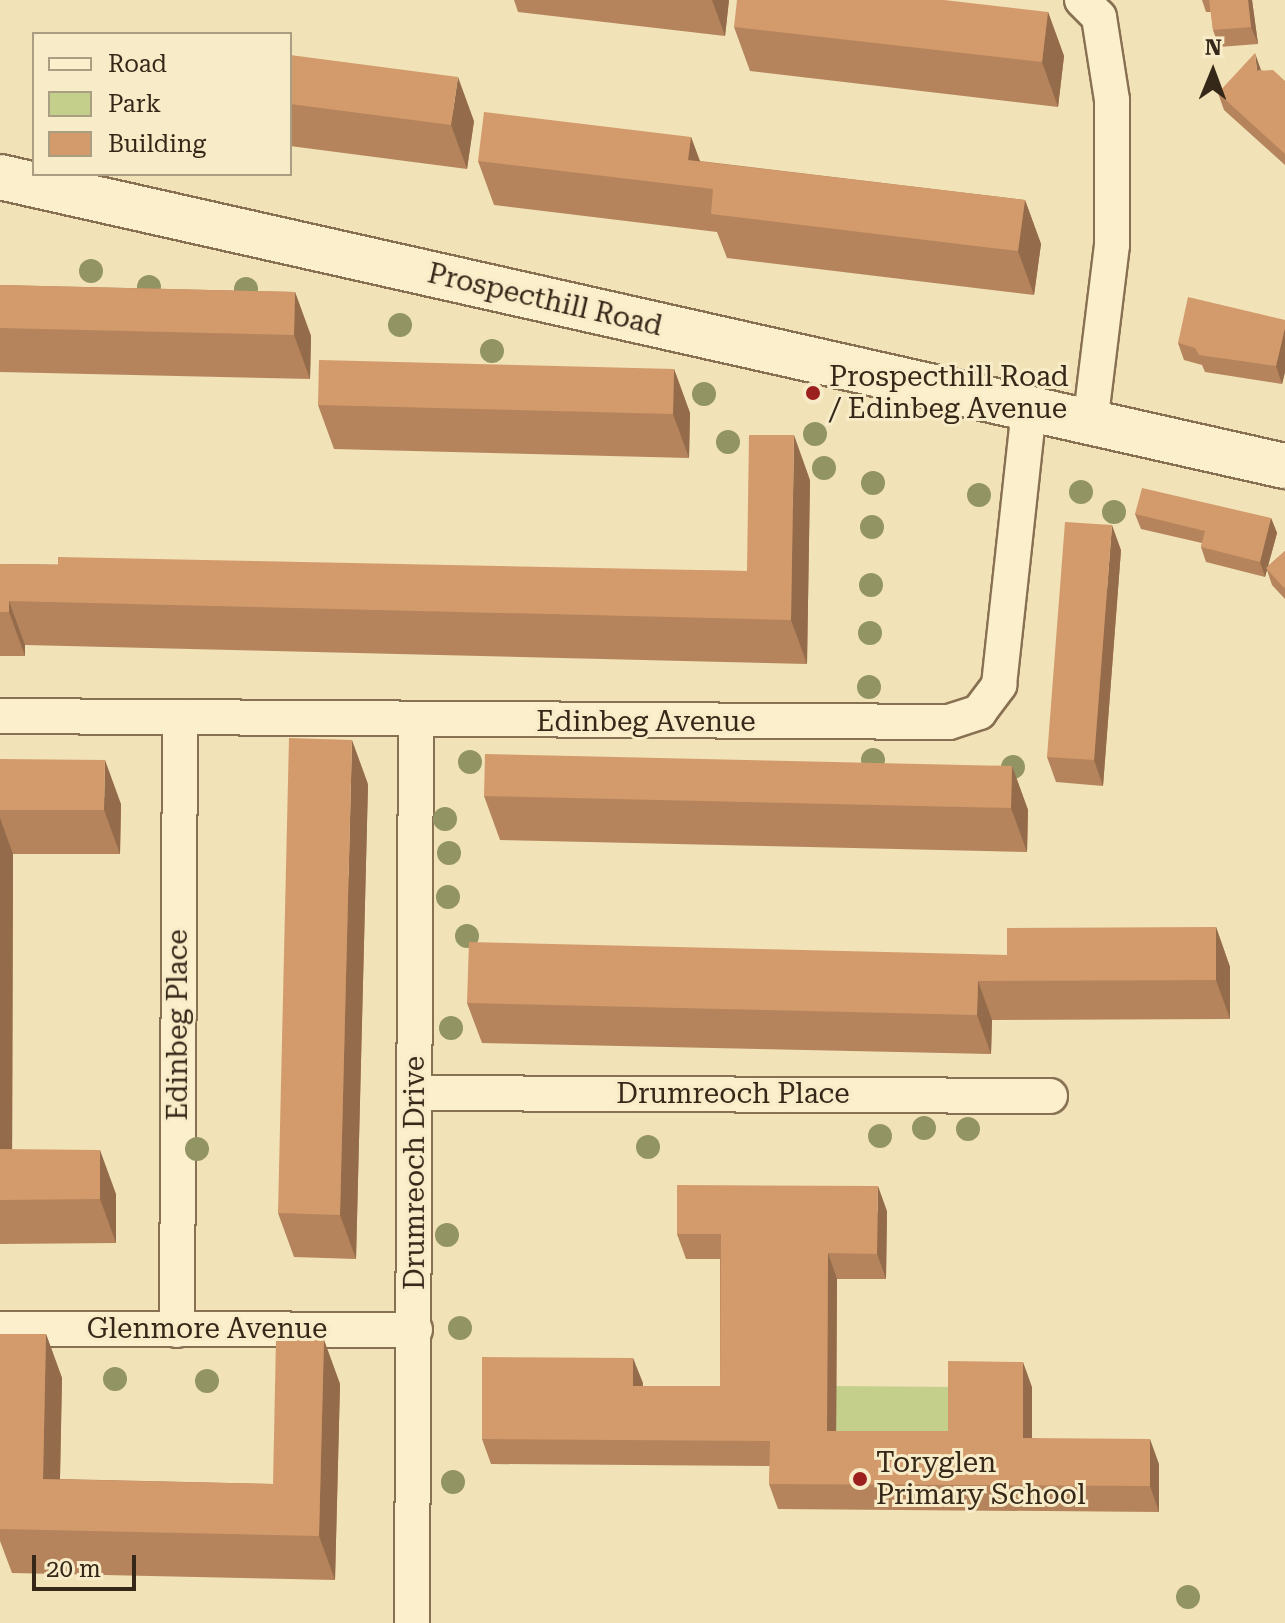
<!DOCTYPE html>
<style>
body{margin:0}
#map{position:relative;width:1285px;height:1623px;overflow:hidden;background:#f1e2b8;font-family:"Roboto Serif",serif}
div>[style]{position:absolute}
.green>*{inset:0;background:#c5cf8c}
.roads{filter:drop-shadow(2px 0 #887152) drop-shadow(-2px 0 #887152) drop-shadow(0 2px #887152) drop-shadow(0 -2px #887152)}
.street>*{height:34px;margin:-17px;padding:0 17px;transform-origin:17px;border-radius:17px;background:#fcefcc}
.secondary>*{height:44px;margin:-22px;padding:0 22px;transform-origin:22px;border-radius:22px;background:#fcefcc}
.trees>*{width:24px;height:24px;margin:-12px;border-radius:50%;background:#929463}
.wall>*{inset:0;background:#b5845c}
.shaded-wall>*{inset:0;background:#946c4b}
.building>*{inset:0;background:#d39a6b}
.dots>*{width:22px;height:22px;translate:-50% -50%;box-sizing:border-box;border:4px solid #f8ecc8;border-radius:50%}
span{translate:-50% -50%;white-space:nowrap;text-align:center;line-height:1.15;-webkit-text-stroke:6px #f8ecc8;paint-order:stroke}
.street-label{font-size:28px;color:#362819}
.poi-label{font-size:28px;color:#362819}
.left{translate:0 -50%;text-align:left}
.legend{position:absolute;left:32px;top:32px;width:260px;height:144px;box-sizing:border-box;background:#f8ecc8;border:2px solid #aa9e82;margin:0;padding:10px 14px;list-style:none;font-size:24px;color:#362819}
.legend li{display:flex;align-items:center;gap:16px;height:40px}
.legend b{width:40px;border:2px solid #aa9e82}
.north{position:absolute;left:1173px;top:32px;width:80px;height:80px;-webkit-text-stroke:6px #f8ecc8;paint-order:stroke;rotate:1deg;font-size:22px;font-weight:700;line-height:32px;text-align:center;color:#362819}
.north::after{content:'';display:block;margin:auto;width:28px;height:36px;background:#362819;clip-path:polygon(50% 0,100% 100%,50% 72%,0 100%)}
.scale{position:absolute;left:32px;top:1555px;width:104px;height:36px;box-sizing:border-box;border:4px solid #362819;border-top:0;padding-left:10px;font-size:24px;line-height:28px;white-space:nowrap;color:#362819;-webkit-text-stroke:6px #f8ecc8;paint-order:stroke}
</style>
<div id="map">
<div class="green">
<div style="clip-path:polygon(836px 1386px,957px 1387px,957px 1457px,836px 1456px)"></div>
</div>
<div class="roads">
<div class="street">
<div style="left:1082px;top:0;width:24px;rotate:45deg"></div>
<div style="left:1099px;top:17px;width:84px;rotate:81.1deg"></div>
<div style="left:1112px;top:100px;width:145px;rotate:90deg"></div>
<div style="left:1112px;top:245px;width:179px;rotate:97deg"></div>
<div style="left:0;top:716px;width:949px;rotate:0.36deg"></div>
<div style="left:949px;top:722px;width:32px;rotate:-18deg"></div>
<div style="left:979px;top:712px;width:34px;rotate:-53deg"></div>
<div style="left:999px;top:685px;width:278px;rotate:-83.8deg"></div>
<div style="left:415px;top:1093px;width:635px;rotate:0.27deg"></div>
<div style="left:0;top:1329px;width:415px;rotate:0.1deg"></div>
<div style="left:177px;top:1330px;width:610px;rotate:-89.72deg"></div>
<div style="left:412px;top:1623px;width:901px;rotate:-89.75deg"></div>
</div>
<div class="secondary">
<div style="left:0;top:177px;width:1317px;rotate:12.68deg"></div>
</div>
</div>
<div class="trees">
<div style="left:91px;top:271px"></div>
<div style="left:149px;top:287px"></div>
<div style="left:246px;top:289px"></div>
<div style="left:400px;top:325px"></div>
<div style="left:492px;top:351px"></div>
<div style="left:704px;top:394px"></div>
<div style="left:815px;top:434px"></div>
<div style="left:728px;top:442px"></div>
<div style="left:824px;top:468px"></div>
<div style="left:873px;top:483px"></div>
<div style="left:1081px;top:492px"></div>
<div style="left:979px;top:495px"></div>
<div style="left:1114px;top:512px"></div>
<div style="left:872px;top:527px"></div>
<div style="left:871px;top:585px"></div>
<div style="left:870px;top:633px"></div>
<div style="left:869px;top:687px"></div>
<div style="left:873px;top:760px"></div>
<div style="left:470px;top:762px"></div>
<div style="left:1013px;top:767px"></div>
<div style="left:445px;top:819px"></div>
<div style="left:449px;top:853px"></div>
<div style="left:448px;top:897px"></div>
<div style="left:467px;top:936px"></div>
<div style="left:451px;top:1028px"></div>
<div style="left:924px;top:1128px"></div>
<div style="left:968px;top:1129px"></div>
<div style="left:880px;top:1136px"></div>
<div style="left:648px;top:1147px"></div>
<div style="left:197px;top:1149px"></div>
<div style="left:447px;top:1235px"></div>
<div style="left:460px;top:1328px"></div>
<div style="left:115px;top:1379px"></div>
<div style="left:207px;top:1381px"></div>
<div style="left:453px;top:1482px"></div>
<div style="left:1188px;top:1597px"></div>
</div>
<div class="wall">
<div style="clip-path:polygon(514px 0,729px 0,725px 36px,518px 12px)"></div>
<div style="clip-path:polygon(1202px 0,1252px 0,1258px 44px,1219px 47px,1213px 30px,1211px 12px,1206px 12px)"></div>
<div style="clip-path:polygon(1048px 12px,1064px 56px,1058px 107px,750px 71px,734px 27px)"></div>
<div style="clip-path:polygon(290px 55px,474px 121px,467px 169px,290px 146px)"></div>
<div style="clip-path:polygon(1261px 70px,1285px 81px,1285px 165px,1224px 110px,1218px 93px)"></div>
<div style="clip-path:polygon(691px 137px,700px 161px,1025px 200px,1041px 244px,1034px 295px,727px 258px,717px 232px,494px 205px,478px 161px)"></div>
<div style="clip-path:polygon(0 285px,295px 292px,311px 336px,310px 379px,0 372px)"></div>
<div style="clip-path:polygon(1285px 320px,1285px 372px,1282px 384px,1205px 372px,1202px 365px,1184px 360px,1178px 343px)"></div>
<div style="clip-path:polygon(674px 369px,690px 413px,689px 458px,334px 449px,318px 405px)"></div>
<div style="clip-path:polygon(810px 480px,807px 664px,25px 645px,25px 656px,0 656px,0 564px,747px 571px)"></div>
<div style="clip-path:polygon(1135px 514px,1271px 518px,1277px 533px,1268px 566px,1285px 551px,1285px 599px,1272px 585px,1267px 570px,1265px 577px,1206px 562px,1201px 547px,1202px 543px,1141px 529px)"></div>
<div style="clip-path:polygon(1121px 550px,1103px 786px,1056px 782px,1047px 757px)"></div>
<div style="clip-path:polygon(0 759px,121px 804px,120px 854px,13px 854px,12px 1150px,116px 1194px,116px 1243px,0 1244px)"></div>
<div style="clip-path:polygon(1012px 766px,1028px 810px,1027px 852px,500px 840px,484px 796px)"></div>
<div style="clip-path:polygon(368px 784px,356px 1259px,294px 1257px,278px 1213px)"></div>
<div style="clip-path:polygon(1216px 927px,1230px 967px,1230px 1019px,992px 1020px,991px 1054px,482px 1043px,467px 1003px,1007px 955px)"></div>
<div style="clip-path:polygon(887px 1211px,886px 1279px,837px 1279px,836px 1431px,948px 1431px,1032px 1387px,1032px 1438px,1159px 1464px,1159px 1512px,778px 1509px,769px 1484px,770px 1466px,491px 1464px,482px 1439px,633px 1358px,642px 1386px,720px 1386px,720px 1259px,686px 1259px,677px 1234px)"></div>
<div style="clip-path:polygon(0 1334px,46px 1334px,62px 1378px,60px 1479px,273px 1484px,324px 1340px,340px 1384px,335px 1580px,12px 1573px,0 1541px)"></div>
</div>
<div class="shaded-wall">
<div style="clip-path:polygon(712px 0,729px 0,725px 36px)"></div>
<div style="clip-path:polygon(1248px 0,1252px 0,1258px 44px,1251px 27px)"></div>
<div style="clip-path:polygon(1048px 12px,1064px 56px,1058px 107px,1042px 62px)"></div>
<div style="clip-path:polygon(1255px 53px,1261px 70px,1257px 71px)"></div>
<div style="clip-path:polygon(458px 77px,474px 121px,467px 169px,451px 125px)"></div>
<div style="clip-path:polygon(691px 137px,707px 181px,688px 160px)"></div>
<div style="clip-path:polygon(1025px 200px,1041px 244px,1034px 295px,1018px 251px)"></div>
<div style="clip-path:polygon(295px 292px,311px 336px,310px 379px,294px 335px)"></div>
<div style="clip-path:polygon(1285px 328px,1285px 372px,1282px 384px,1276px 366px)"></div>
<div style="clip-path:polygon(674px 369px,690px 413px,689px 458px,673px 414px)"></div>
<div style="clip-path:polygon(794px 435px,810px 480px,807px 664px,791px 620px)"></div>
<div style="clip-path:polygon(1271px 518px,1277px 533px,1265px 577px,1260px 562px)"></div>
<div style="clip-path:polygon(1112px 525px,1121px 550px,1103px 786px,1094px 760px)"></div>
<div style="clip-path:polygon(9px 601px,25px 645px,25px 656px,9px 612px)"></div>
<div style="clip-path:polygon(352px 740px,368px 784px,356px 1259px,340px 1215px)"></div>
<div style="clip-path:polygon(105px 760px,121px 804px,120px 854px,104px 810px)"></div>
<div style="clip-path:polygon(1012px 766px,1028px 810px,1027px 852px,1011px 808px)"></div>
<div style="clip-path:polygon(0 818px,13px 854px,12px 1194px,0 1161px)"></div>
<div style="clip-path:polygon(1216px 927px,1230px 967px,1230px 1019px,1216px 980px)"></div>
<div style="clip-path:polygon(978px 981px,992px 1020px,991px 1054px,977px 1015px)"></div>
<div style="clip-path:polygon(100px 1150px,116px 1194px,116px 1243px,100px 1199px)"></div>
<div style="clip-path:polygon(878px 1186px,887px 1211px,886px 1279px,877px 1254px)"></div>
<div style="clip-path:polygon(828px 1253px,837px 1279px,836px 1456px,827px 1431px)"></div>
<div style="clip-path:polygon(46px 1334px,62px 1378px,59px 1523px,43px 1479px)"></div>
<div style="clip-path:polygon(324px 1340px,340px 1384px,335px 1580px,319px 1536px)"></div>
<div style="clip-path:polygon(633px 1358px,643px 1383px,642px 1411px,633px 1386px)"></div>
<div style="clip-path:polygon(1023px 1362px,1032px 1387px,1032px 1463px,1023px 1438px)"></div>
<div style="clip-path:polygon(1150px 1439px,1159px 1464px,1159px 1512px,1150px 1486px)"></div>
</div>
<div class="building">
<div style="clip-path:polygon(737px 0,944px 0,1048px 12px,1042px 62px,734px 27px)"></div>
<div style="clip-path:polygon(1209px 0,1248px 0,1251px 27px,1213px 30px)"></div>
<div style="clip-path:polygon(1255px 53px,1257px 71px,1273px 70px,1285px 81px,1285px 154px,1218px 93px)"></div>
<div style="clip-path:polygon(290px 55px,458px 77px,451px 125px,290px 104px)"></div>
<div style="clip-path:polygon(484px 112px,691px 137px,688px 160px,1025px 200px,1018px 251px,711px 214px,713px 189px,478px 161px)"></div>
<div style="clip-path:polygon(0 285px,295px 292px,294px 335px,0 328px)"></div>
<div style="clip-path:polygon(1188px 297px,1285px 320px,1285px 328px,1276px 366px,1199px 355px,1195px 348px,1178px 343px)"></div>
<div style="clip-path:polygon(319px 360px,674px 369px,673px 414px,318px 405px)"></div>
<div style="clip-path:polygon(749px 435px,794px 435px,791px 620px,9px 601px,9px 612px,0 612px,0 564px,58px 565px,58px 557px,747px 571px)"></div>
<div style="clip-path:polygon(1142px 488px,1271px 518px,1260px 562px,1201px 547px,1205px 531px,1135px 514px)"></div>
<div style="clip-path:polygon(1065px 522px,1112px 525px,1094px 760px,1047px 757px)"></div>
<div style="clip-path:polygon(1285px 551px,1285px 587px,1284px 588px,1266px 568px)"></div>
<div style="clip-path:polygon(289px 738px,352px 740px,340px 1215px,278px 1213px)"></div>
<div style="clip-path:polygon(485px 754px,1012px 766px,1011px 808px,484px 796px)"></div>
<div style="clip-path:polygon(0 759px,105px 760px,104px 810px,0 810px)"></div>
<div style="clip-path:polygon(1216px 927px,1216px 980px,978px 981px,977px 1015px,467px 1003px,469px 942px,1007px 955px,1007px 928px)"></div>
<div style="clip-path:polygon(0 1149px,100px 1150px,100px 1199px,0 1200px)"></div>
<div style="clip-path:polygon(677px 1185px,878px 1186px,877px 1254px,828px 1253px,827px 1431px,948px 1431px,948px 1361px,1023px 1362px,1023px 1438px,1150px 1439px,1150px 1486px,769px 1484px,770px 1441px,482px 1439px,482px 1357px,633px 1358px,633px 1386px,720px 1386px,721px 1234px,677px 1234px)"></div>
<div style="clip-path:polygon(0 1334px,46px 1334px,43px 1479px,273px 1484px,276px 1339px,324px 1340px,319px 1536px,0 1529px)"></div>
</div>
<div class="dots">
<div style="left:813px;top:393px;background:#9c211e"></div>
<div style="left:860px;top:1479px;background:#9c211e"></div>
</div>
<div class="street-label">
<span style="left:545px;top:300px;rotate:13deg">Prospecthill Road</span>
<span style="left:646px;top:722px">Edinbeg Avenue</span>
<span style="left:178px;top:1025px;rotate:-90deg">Edinbeg Place</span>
<span style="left:733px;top:1094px">Drumreoch Place</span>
<span style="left:415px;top:1173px;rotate:-90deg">Drumreoch Drive</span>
<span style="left:207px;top:1329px">Glenmore Avenue</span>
</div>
<div class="poi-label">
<span class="left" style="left:829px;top:393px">Prospecthill Road<br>/ Edinbeg Avenue</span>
<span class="left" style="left:876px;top:1479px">Toryglen<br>Primary School</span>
</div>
<ul class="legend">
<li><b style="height:10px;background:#fcefcc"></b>Road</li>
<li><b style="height:22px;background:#c5cf8c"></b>Park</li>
<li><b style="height:22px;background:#d39a6b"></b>Building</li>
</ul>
<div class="north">N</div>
<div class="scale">20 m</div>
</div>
